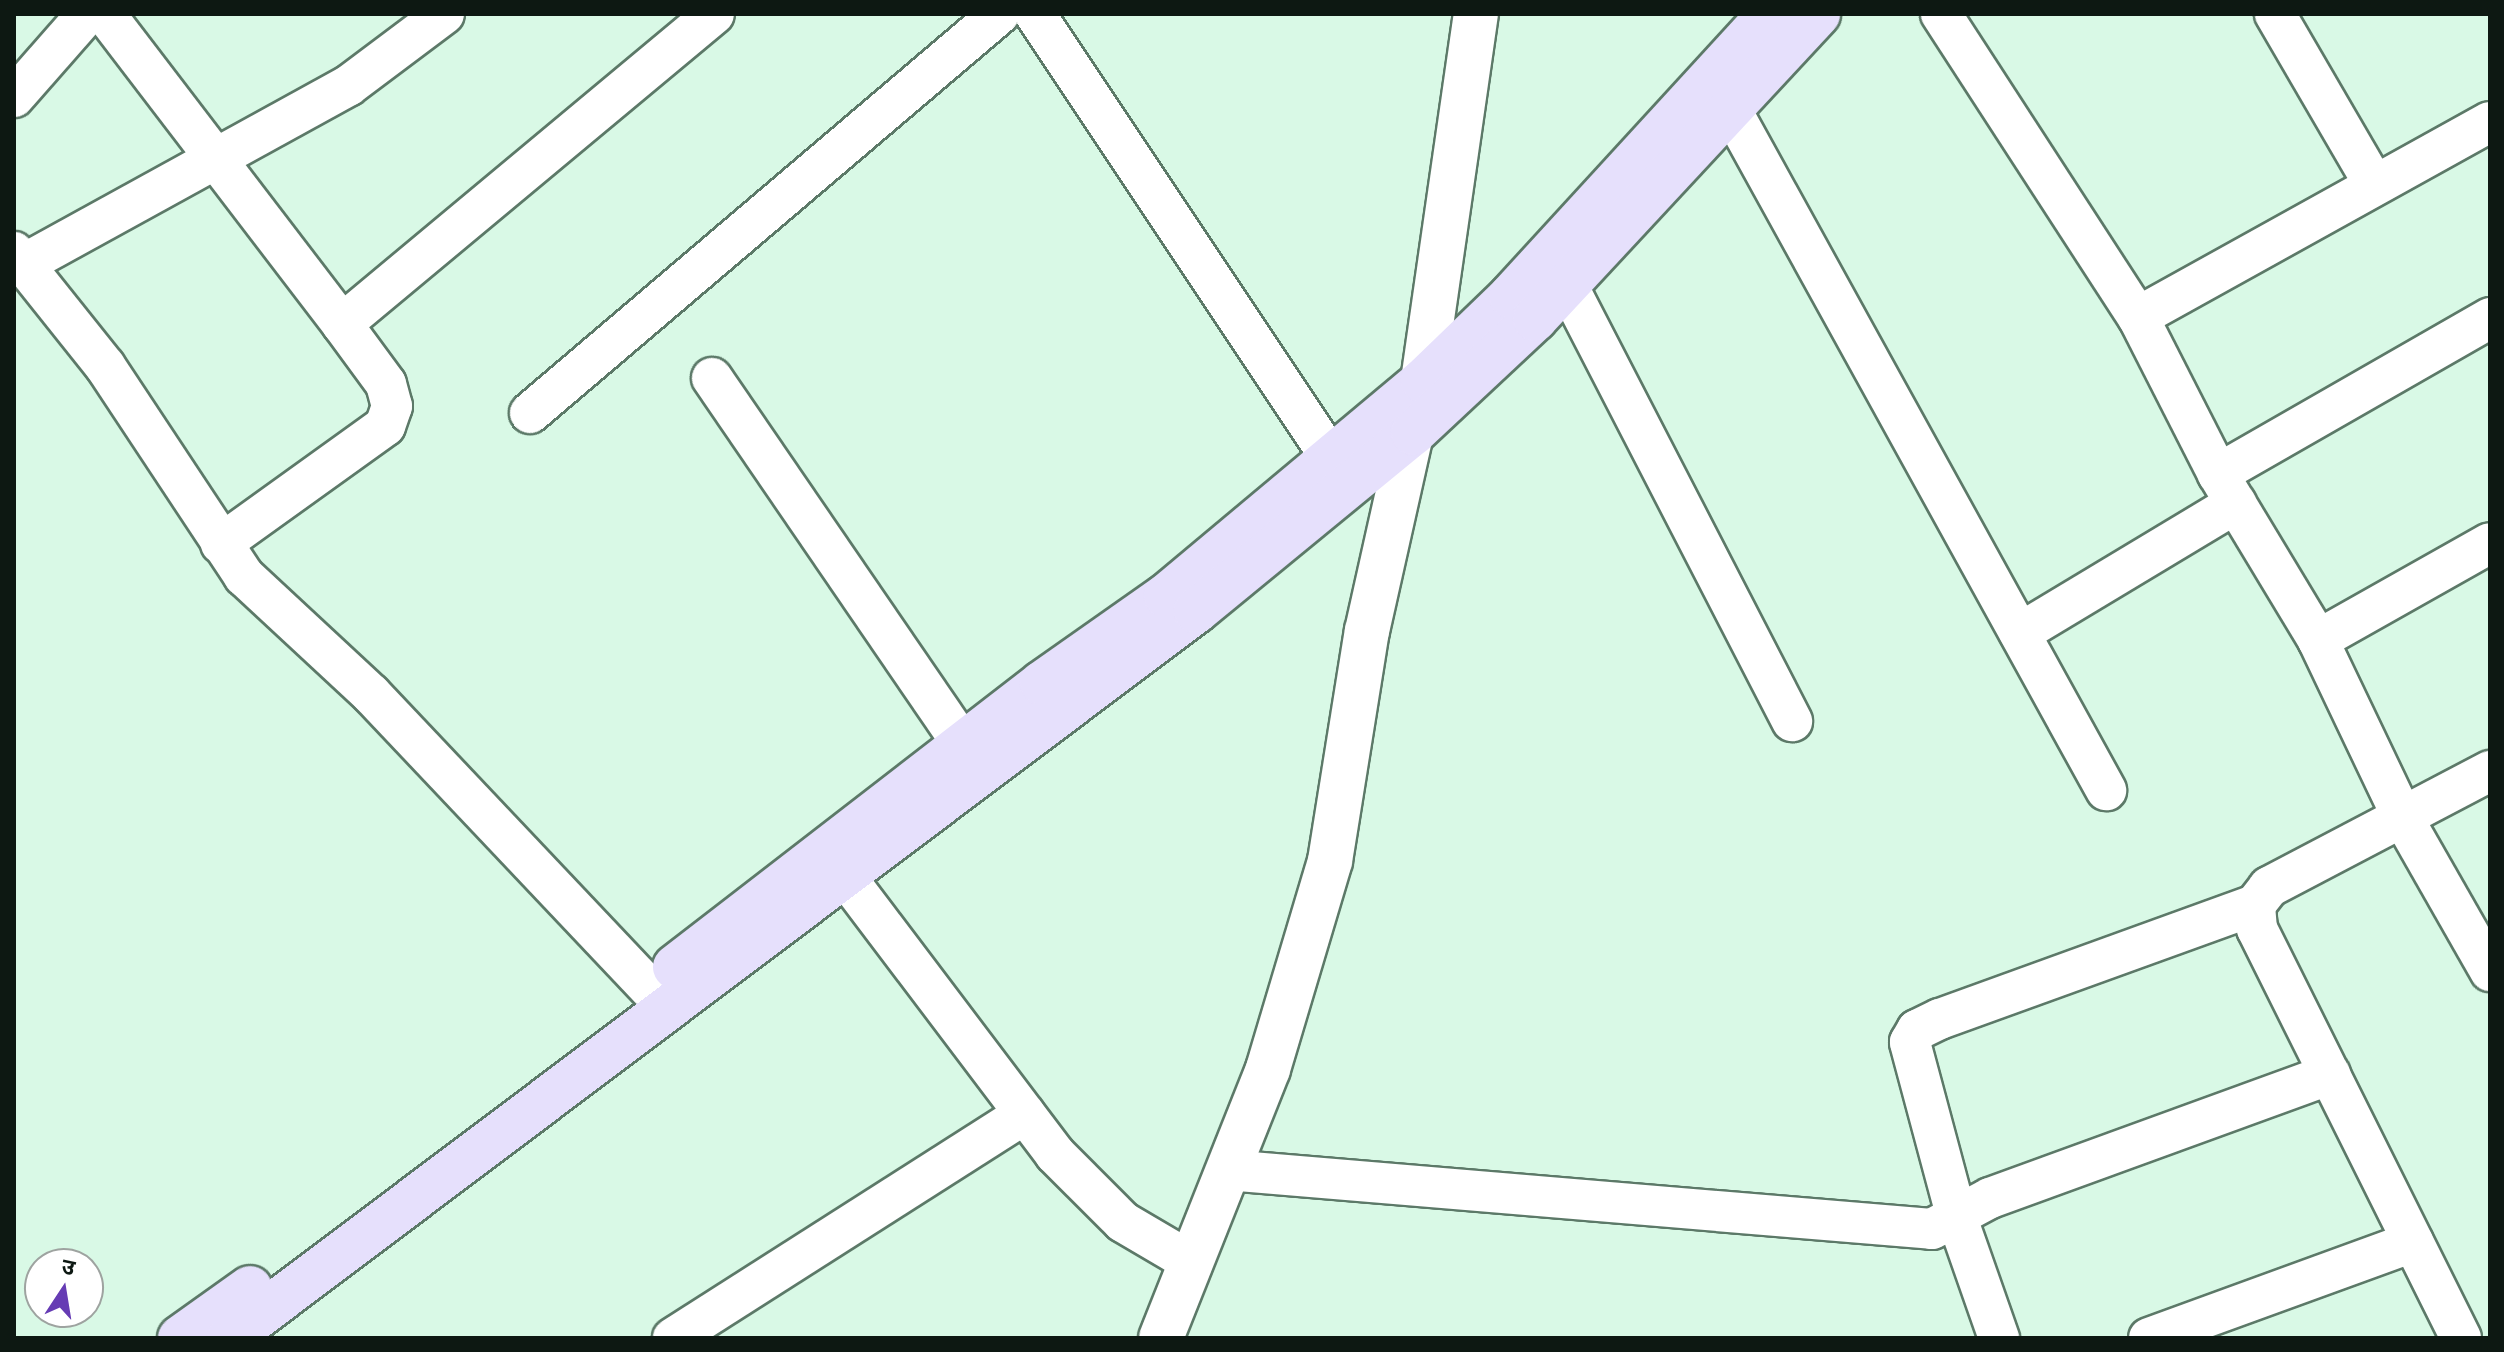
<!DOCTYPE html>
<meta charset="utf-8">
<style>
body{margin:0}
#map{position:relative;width:2504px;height:1352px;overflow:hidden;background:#d9f9e6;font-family:"Titillium Web","Noto Sans Devanagari",sans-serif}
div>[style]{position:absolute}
.roads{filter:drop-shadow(2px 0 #5c7968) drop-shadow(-2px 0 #5c7968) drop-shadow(0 2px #5c7968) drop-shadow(0 -2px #5c7968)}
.minor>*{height:40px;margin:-20px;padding:0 20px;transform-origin:20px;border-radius:20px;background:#fff}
.tertiary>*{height:44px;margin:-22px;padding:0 22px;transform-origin:22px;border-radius:22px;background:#fff}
.primary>*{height:44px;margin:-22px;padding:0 22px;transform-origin:22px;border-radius:22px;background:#e6e0fc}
span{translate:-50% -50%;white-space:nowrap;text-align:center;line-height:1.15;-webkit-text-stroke:6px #fff;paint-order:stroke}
.frame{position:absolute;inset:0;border:16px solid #0d1812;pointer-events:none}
.north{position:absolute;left:24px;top:1248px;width:80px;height:80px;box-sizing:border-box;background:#fff;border:2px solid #9ea3a0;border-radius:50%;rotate:12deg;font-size:22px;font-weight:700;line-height:32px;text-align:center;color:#0d1812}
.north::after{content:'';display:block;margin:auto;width:28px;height:36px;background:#663cb4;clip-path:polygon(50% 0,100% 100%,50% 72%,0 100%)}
</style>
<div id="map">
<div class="roads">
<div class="minor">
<div style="left:105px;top:14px;width:390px;rotate:52.6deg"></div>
<div style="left:342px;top:324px;width:74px;rotate:53.7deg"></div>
<div style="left:386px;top:384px;width:23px;rotate:75deg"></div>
<div style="left:392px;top:406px;width:21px;rotate:109deg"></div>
<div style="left:385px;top:426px;width:202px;rotate:144.3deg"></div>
<div style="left:1035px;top:14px;width:534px;rotate:56.31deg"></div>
<div style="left:1941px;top:14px;width:361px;rotate:57deg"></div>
<div style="left:2138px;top:317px;width:176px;rotate:63deg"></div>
<div style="left:2218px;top:474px;width:194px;rotate:58.9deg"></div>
<div style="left:2318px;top:640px;width:199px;rotate:64.5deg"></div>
<div style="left:2404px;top:820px;width:174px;rotate:60.3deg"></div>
<div style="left:2275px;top:14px;width:197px;rotate:59.8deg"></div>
<div style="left:14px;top:97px;width:111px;rotate:-48.7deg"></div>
<div style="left:1731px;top:110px;width:777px;rotate:61.12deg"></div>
<div style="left:14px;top:252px;width:146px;rotate:51.4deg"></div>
<div style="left:105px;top:366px;width:252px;rotate:56.5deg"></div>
<div style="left:244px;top:576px;width:173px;rotate:42.9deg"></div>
<div style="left:371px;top:694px;width:405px;rotate:46.6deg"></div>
<div style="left:24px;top:264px;width:370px;rotate:-28.8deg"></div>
<div style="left:348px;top:86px;width:120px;rotate:-36.9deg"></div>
<div style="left:1567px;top:285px;width:491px;rotate:62.7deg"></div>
<div style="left:2138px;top:317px;width:402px;rotate:-29deg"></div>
<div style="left:342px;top:324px;width:484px;rotate:-39.8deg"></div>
<div style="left:712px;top:378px;width:444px;rotate:55.6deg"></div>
<div style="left:530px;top:413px;width:616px;rotate:-40.39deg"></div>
<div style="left:2218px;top:474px;width:314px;rotate:-29.8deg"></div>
<div style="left:2020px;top:633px;width:252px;rotate:-31deg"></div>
<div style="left:2318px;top:640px;width:197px;rotate:-29.4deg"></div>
<div style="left:826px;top:851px;width:380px;rotate:52.9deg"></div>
<div style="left:1055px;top:1154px;width:96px;rotate:45deg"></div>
<div style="left:1123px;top:1222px;width:79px;rotate:30.5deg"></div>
<div style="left:1227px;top:1170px;width:707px;rotate:4.78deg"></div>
<div style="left:1932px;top:1229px;width:66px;rotate:-28.1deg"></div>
<div style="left:1990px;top:1198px;width:362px;rotate:-20deg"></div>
<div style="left:673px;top:1338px;width:417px;rotate:-32.5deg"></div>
<div style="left:1999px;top:1338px;width:127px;rotate:-109.3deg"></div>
<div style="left:1957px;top:1218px;width:182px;rotate:-105deg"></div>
<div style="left:1910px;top:1042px;width:14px;rotate:-60deg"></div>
<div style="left:1917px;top:1030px;width:25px;rotate:-26deg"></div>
<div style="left:1940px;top:1019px;width:335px;rotate:-19.9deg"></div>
<div style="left:2149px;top:1338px;width:281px;rotate:-20deg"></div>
<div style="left:2461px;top:1338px;width:457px;rotate:-116.5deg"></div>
<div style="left:2257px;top:929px;width:24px;rotate:-95deg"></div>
<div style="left:2255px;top:905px;width:23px;rotate:-52deg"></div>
<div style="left:2269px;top:887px;width:250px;rotate:-27.7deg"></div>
</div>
<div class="tertiary">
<div style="left:1161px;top:1338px;width:289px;rotate:-68.3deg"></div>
<div style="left:1268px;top:1069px;width:217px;rotate:-73.4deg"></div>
<div style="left:1330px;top:861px;width:233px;rotate:-80.9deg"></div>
<div style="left:1367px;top:631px;width:256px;rotate:-77.4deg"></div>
<div style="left:1423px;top:381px;width:371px;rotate:-81.8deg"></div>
</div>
<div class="primary">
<div style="left:675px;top:967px;width:464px;rotate:-37.7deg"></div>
<div style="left:1042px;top:683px;width:151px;rotate:-35.1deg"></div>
<div style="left:1166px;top:596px;width:335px;rotate:-39.9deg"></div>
<div style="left:1423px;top:381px;width:122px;rotate:-44deg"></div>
<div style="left:1511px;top:296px;width:382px;rotate:-47.5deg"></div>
<div style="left:180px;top:1338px;width:86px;rotate:-35.5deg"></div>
<div style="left:229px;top:1338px;width:1210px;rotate:-36.94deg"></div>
<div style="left:1196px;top:611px;width:281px;rotate:-39.4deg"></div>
<div style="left:1413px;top:433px;width:167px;rotate:-43.1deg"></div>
<div style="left:1535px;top:319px;width:416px;rotate:-47.1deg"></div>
</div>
</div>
<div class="frame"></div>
<div class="north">उ</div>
</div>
